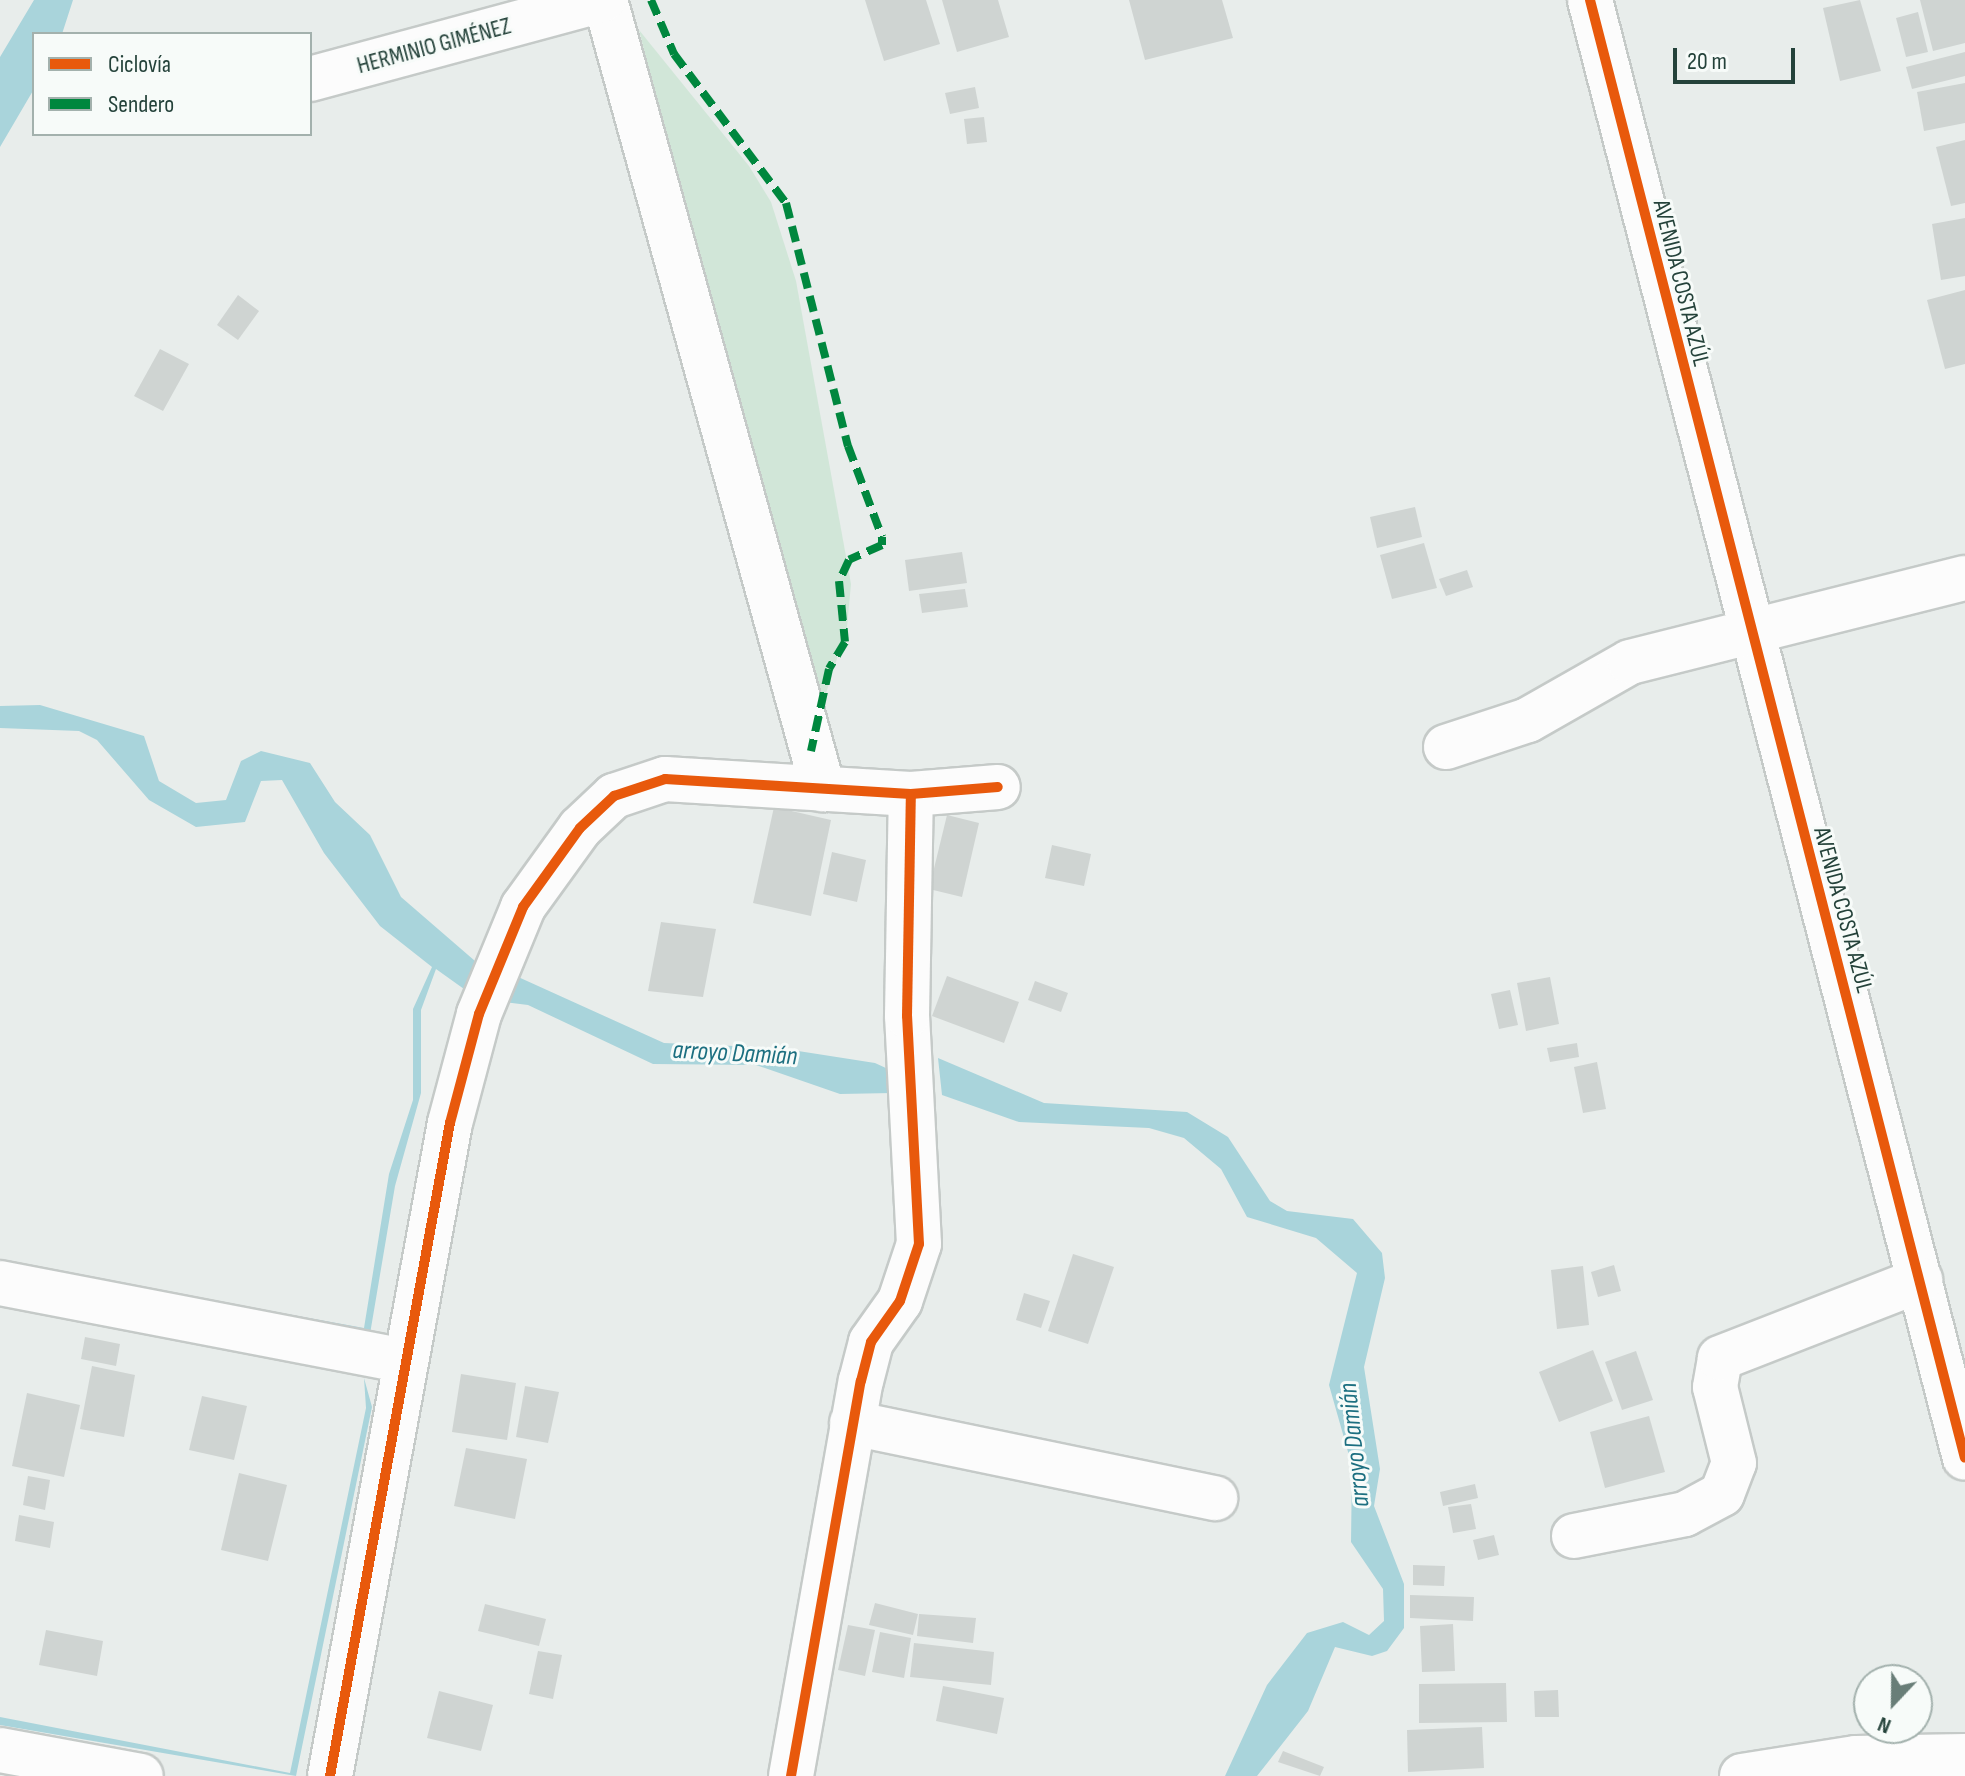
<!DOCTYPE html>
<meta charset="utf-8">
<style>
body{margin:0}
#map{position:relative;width:1965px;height:1776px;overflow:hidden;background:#e8edeb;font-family:"Sofia Sans Condensed",sans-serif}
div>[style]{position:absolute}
.green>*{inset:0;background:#d1e6d8}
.water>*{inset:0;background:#a9d4db}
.building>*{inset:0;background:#cfd4d2}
.roads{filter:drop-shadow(2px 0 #c5cac8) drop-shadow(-2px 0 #c5cac8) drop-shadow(0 2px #c5cac8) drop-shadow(0 -2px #c5cac8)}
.minor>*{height:44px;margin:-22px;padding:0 22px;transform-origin:22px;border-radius:22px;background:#fcfcfc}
.quiet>*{height:8px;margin-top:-4px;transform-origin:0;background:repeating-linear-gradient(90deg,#00873e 0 16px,transparent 0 24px)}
.cycleway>*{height:10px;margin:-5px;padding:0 5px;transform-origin:5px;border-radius:5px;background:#e8590c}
span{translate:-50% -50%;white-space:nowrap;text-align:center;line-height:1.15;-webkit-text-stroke:6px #f7fbf9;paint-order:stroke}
.street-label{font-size:24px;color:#24423a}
.water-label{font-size:26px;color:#1c6f80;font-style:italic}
.legend{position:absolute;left:32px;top:32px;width:280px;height:104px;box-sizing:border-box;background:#f7fbf9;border:2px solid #a3b1ad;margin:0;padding:10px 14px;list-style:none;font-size:24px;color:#24423a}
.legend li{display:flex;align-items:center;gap:16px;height:40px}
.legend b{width:40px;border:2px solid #a3b1ad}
.north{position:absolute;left:1853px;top:1664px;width:80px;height:80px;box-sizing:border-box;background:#f7fbf9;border:2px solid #a3b1ad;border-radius:50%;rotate:202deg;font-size:22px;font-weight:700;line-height:32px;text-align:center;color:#24423a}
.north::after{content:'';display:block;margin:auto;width:28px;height:36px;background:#697e78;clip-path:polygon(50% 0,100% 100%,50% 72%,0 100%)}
.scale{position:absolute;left:1673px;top:48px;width:122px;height:36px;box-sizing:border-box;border:4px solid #24423a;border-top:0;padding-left:10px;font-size:24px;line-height:28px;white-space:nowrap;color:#24423a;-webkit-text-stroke:6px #f7fbf9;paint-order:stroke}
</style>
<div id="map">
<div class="green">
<div style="clip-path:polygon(639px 30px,749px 166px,771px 202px,796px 281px,851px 584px,847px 627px,821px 709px,805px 696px)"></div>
</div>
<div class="water">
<div style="clip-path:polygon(34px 0,73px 0,62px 34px,34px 34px,34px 89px,0 147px,0 57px)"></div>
<div style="clip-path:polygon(40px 705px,144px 736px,159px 781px,196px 803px,226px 800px,241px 761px,261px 751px,310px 763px,335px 802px,370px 835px,401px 897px,475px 961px,464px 989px,436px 969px,421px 1010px,421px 1093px,395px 1186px,370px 1334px,0 1262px,364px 1328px,389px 1174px,413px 1100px,413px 1009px,432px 967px,380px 926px,324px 853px,282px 780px,261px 781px,245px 822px,196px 827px,149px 800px,97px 740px,79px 731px,0 728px,0 706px)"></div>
<div style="clip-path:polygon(516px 976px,664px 1043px,779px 1048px,875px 1063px,888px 1069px,892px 1093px,840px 1094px,756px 1065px,653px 1064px,528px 1005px,504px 1002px)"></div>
<div style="clip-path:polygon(938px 1058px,1044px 1103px,1187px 1112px,1228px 1137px,1270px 1201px,1287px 1211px,1353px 1219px,1382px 1253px,1385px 1278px,1364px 1367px,1380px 1469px,1374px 1506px,1404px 1584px,1404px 1628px,1387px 1651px,1372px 1656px,1335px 1647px,1308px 1711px,1257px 1776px,1225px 1776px,1267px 1685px,1307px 1633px,1343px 1622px,1369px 1635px,1384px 1621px,1383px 1589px,1351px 1542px,1352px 1466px,1329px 1385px,1357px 1273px,1316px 1238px,1247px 1217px,1221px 1169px,1184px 1138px,1149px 1128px,1019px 1122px,942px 1095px)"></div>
<div style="clip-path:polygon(364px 1378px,372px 1407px,296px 1776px,0 1725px,0 1717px,290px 1773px,366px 1408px)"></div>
</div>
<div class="building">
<div style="clip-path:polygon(865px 0,926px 0,940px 44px,884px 61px)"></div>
<div style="clip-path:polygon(942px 0,998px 0,1009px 37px,957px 52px)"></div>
<div style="clip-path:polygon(1129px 0,1222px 0,1233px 38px,1145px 60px)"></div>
<div style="clip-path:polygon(1860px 0,1881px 71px,1840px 81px,1823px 8px)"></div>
<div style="clip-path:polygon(1920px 0,1965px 0,1965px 43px,1933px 51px)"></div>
<div style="clip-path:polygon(1918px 12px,1928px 52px,1906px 57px,1896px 18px)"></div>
<div style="clip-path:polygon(1965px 52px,1965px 76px,1912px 89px,1906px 67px)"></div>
<div style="clip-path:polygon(1965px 83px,1965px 123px,1924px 131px,1917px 92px)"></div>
<div style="clip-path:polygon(975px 87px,979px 108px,950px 114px,945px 93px)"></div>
<div style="clip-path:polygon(984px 117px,987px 142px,967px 144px,964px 119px)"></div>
<div style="clip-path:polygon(1965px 140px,1965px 203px,1951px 206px,1936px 147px)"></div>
<div style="clip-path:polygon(1965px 218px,1965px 276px,1941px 280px,1932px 224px)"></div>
<div style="clip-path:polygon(1965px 290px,1965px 364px,1945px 369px,1927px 300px)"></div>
<div style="clip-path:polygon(238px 295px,259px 311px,238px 340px,217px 325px)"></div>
<div style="clip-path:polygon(160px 349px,189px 364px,163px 411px,134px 396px)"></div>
<div style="clip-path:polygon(1415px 507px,1422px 537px,1377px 548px,1370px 517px)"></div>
<div style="clip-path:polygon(1424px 543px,1437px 588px,1392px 599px,1380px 555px)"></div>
<div style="clip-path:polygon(962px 552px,967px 583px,909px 591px,905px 560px)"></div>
<div style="clip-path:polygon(1467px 570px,1473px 587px,1446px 596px,1439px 579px)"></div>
<div style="clip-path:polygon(965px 589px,968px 607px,922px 613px,919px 594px)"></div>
<div style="clip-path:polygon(774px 807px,831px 820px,811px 916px,753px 903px)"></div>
<div style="clip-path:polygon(947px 815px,979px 823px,962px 897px,929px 889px)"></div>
<div style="clip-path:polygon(1052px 845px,1091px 854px,1084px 886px,1045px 878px)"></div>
<div style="clip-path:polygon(832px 852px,866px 860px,857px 902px,823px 894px)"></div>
<div style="clip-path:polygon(661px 922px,716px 929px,703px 997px,648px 991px)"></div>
<div style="clip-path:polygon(947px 976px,1019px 1002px,1004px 1043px,932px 1016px)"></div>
<div style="clip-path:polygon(1550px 977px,1559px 1024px,1526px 1031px,1517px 983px)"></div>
<div style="clip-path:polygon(1035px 981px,1068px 993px,1061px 1012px,1028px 1000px)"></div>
<div style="clip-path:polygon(1510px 990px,1518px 1025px,1499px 1029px,1491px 994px)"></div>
<div style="clip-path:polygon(1577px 1043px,1579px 1057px,1550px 1062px,1547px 1048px)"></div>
<div style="clip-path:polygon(1597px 1062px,1606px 1109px,1583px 1113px,1574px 1067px)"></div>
<div style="clip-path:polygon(1073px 1254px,1114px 1267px,1088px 1344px,1048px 1331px)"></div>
<div style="clip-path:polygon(1614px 1265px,1621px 1291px,1598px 1297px,1591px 1272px)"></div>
<div style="clip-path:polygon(1583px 1266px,1589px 1325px,1557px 1329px,1551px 1270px)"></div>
<div style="clip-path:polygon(1024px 1293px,1050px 1301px,1041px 1328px,1016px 1320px)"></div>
<div style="clip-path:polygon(85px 1337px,120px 1344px,116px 1366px,81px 1359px)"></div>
<div style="clip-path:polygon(1593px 1350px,1613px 1401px,1559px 1422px,1539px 1372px)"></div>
<div style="clip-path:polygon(1636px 1351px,1653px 1400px,1622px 1410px,1605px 1362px)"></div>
<div style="clip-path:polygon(92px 1366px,135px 1375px,124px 1437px,80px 1429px)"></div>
<div style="clip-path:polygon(461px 1374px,516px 1383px,507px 1440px,452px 1432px)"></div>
<div style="clip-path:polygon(525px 1386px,559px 1392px,548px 1443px,516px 1437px)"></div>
<div style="clip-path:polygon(27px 1393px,80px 1405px,64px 1477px,12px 1466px)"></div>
<div style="clip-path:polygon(202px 1396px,247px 1406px,234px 1460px,189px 1450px)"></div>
<div style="clip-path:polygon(1649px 1416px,1665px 1472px,1605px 1488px,1590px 1432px)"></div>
<div style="clip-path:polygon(466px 1448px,527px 1459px,515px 1519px,454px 1506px)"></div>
<div style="clip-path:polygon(239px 1473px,287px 1485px,268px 1561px,221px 1550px)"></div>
<div style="clip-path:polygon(28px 1476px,50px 1480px,45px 1510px,23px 1505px)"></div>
<div style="clip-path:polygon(1475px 1484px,1478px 1498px,1443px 1506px,1440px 1492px)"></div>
<div style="clip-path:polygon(1471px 1504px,1476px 1529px,1453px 1533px,1448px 1507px)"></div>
<div style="clip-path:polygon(19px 1515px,54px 1522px,50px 1548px,15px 1541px)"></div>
<div style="clip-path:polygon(1494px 1535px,1499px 1555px,1478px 1560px,1473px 1540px)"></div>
<div style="clip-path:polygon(1413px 1565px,1445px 1566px,1444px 1586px,1413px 1585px)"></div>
<div style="clip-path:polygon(1410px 1595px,1474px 1597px,1473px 1621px,1410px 1618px)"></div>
<div style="clip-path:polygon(875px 1603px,918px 1614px,913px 1635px,869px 1625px)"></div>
<div style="clip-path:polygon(485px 1604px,546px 1619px,539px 1646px,478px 1631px)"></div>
<div style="clip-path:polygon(919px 1614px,976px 1618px,973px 1643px,917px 1636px)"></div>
<div style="clip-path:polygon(1453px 1624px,1455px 1671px,1422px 1672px,1420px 1626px)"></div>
<div style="clip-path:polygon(848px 1625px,875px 1630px,865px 1676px,838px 1670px)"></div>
<div style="clip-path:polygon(46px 1630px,103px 1641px,97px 1676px,39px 1665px)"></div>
<div style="clip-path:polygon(880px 1632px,911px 1638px,904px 1678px,872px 1672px)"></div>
<div style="clip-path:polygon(914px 1643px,994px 1652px,991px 1685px,910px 1677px)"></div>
<div style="clip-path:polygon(538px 1651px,562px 1655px,553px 1699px,529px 1694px)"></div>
<div style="clip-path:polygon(1506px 1683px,1507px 1722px,1419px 1723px,1419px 1684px)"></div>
<div style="clip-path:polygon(943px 1686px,1004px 1698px,997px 1734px,936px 1721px)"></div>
<div style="clip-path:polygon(1558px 1690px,1559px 1717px,1535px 1717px,1534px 1691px)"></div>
<div style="clip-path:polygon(439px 1691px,493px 1705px,481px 1751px,427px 1738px)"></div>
<div style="clip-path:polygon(1482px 1727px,1484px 1768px,1408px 1772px,1407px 1730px)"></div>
<div style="clip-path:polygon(1283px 1751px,1324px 1767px,1320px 1776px,1278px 1762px)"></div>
</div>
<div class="roads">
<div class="minor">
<div style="left:605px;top:0;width:819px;rotate:74.55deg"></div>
<div style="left:1590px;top:0;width:1505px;rotate:75.58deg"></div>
<div style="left:310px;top:79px;width:303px;rotate:-15.1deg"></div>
<div style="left:1446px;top:747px;width:86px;rotate:-18.2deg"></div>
<div style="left:1528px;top:720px;width:117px;rotate:-29.6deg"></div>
<div style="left:1630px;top:662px;width:345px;rotate:-14.1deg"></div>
<div style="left:0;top:1283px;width:413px;rotate:10.9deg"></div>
<div style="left:852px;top:1423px;width:371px;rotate:11.7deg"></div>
<div style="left:1574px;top:1536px;width:113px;rotate:-11.2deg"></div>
<div style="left:1685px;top:1514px;width:42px;rotate:-28.4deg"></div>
<div style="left:1722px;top:1494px;width:33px;rotate:-69deg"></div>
<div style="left:1734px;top:1463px;width:78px;rotate:-104deg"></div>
<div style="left:1715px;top:1387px;width:29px;rotate:-80deg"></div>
<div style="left:1720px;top:1358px;width:215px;rotate:-21.3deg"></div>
<div style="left:0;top:1750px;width:143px;rotate:10.4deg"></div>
<div style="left:330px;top:1776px;width:664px;rotate:-79.59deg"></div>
<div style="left:450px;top:1123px;width:113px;rotate:-75.1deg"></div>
<div style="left:479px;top:1014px;width:116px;rotate:-67.6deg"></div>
<div style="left:523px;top:907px;width:97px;rotate:-54.2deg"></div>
<div style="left:580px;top:828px;width:47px;rotate:-43.3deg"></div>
<div style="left:614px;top:796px;width:54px;rotate:-18.4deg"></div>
<div style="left:665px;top:779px;width:246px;rotate:3.5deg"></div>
<div style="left:911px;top:794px;width:87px;rotate:-4.6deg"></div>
<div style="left:791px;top:1776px;width:401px;rotate:-80deg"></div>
<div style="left:861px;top:1381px;width:40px;rotate:-75.6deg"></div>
<div style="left:871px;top:1342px;width:50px;rotate:-54.7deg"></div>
<div style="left:900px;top:1301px;width:60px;rotate:-71.6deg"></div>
<div style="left:919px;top:1244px;width:228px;rotate:-93deg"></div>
<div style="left:907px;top:1016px;width:222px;rotate:-89deg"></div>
<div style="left:1742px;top:1776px;width:115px;rotate:-9deg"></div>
<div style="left:1856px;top:1758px;width:109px;rotate:-1.1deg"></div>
</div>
</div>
<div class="quiet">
<div style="left:651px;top:0;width:59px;rotate:66.9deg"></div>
<div style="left:674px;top:54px;width:186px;rotate:53.1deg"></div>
<div style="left:786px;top:203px;width:251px;rotate:75.7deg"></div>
<div style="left:848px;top:446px;width:97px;rotate:69.5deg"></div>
<div style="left:882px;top:537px;width:8px;rotate:90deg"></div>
<div style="left:882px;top:545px;width:36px;rotate:156deg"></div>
<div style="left:849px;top:560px;width:23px;rotate:115deg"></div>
<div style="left:839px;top:581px;width:61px;rotate:84.4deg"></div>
<div style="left:845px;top:642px;width:31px;rotate:121deg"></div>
<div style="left:829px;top:669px;width:84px;rotate:102.4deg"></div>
</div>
<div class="cycleway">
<div style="left:1590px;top:0;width:1505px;rotate:75.58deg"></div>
<div style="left:330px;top:1776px;width:664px;rotate:-79.59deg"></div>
<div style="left:450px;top:1123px;width:113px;rotate:-75.1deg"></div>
<div style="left:479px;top:1014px;width:116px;rotate:-67.6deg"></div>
<div style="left:523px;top:907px;width:97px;rotate:-54.2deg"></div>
<div style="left:580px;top:828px;width:47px;rotate:-43.3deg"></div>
<div style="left:614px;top:796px;width:54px;rotate:-18.4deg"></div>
<div style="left:665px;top:779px;width:246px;rotate:3.5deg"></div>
<div style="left:911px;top:794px;width:87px;rotate:-4.6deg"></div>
<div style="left:791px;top:1776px;width:401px;rotate:-80deg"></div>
<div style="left:861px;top:1381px;width:40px;rotate:-75.6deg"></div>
<div style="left:871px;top:1342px;width:50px;rotate:-54.7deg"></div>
<div style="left:900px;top:1301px;width:60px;rotate:-71.6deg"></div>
<div style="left:919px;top:1244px;width:228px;rotate:-93deg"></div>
<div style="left:907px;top:1016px;width:222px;rotate:-89deg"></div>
</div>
<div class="street-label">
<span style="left:434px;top:46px;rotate:-15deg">HERMINIO GIMÉNEZ</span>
<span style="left:1681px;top:283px;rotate:76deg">AVENIDA COSTA AZÚL</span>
<span style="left:1843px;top:910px;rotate:75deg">AVENIDA COSTA AZÚL</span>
</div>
<div class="water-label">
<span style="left:735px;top:1054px;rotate:3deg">arroyo Damián</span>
<span style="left:1355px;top:1445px;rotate:-96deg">arroyo Damián</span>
</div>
<ul class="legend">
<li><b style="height:10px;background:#e8590c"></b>Ciclovía</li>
<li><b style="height:10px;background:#00873e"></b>Sendero</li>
</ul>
<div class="north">N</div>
<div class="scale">20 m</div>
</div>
